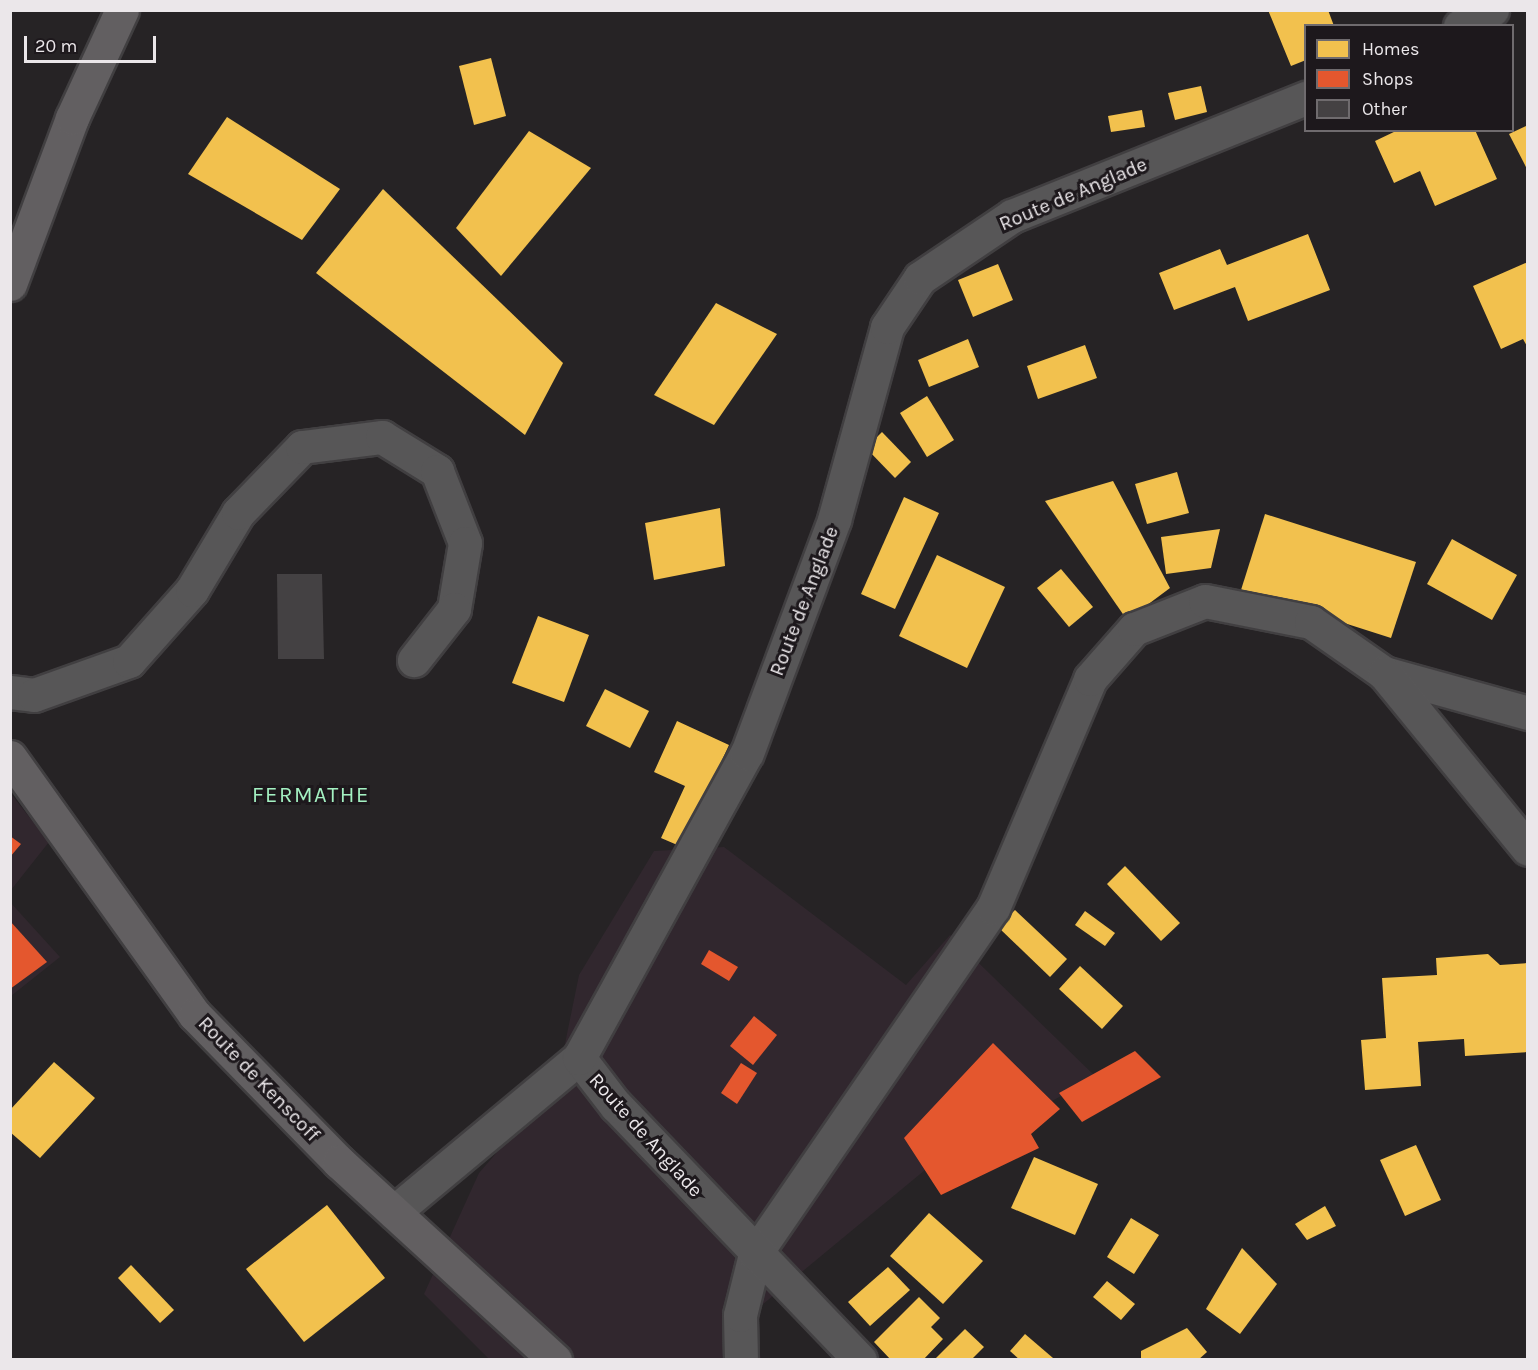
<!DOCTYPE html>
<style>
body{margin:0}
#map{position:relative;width:1538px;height:1370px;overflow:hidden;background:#262325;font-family:Karla,sans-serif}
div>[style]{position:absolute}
.built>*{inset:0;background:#31272e}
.homes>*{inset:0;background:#f2c14e}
.shops>*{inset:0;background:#e4572e}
.building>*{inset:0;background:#444143}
.roads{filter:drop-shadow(2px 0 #413f41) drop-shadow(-2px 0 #413f41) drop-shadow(0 2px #413f41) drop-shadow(0 -2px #413f41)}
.minor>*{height:33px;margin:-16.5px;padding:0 16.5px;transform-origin:16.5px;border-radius:16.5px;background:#575657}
.major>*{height:33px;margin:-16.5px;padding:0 16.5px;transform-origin:16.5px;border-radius:16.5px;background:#625f61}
span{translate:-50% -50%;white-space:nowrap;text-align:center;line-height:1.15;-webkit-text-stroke:6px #1d181c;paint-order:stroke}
.street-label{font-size:20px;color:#ebe7ea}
.quarter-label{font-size:22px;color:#a4f1c2;letter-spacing:1.5px}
.frame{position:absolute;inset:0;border:12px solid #ebe7ea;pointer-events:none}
.legend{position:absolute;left:1304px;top:24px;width:210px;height:108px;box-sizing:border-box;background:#1d181c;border:2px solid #6f6b6e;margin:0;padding:8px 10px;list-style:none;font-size:18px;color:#ebe7ea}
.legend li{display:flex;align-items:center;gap:12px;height:30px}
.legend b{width:30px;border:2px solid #6f6b6e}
.scale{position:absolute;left:24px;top:36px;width:132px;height:27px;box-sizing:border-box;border:3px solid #ebe7ea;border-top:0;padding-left:8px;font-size:18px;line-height:21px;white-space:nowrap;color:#ebe7ea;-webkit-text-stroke:4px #1d181c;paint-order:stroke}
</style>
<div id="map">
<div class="built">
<div style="clip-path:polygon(11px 794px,49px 842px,11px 890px)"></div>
<div style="clip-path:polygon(724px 847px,906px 985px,950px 935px,1096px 1077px,925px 1170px,751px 1314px,761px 1359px,489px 1359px,424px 1294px,479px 1173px,557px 1083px,579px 975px,654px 851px)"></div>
<div style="clip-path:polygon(10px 902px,60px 957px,11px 996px,10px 996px)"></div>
</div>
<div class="homes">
<div style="clip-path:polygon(1268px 10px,1328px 10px,1334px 26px,1306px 26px,1306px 60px,1291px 66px)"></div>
<div style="clip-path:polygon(491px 58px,506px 116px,474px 125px,459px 66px)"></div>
<div style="clip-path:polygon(1201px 86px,1207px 112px,1175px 120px,1168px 93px)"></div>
<div style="clip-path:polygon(1142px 110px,1145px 127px,1111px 132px,1108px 116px)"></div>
<div style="clip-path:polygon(227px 117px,340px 189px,302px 240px,188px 174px)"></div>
<div style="clip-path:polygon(1528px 125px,1528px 171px,1509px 134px)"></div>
<div style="clip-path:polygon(1398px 130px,1475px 130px,1497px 179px,1435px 206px,1420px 171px,1394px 183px,1375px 141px)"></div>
<div style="clip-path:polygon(529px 131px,591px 168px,501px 276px,456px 228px)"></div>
<div style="clip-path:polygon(383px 189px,563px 363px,525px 435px,316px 273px)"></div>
<div style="clip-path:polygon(1308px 234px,1330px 290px,1248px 321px,1235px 287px,1174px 310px,1159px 273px,1220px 249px,1227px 265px)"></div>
<div style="clip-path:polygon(1528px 262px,1528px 348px,1523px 339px,1501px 349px,1473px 286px)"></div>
<div style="clip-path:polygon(998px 264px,1013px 300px,973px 317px,958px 280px)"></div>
<div style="clip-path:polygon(716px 303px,777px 334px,714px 425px,654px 395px)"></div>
<div style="clip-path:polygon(968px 339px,979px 367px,929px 387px,918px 360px)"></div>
<div style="clip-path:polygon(1085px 345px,1097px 378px,1038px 399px,1027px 366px)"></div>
<div style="clip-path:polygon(927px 396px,954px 440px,927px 457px,900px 413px)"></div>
<div style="clip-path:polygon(882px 432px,911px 462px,895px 478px,866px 448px)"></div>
<div style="clip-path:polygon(1177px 472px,1189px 513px,1147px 524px,1135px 484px)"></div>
<div style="clip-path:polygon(1113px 481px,1170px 588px,1127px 620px,1045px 501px)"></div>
<div style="clip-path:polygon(904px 497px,939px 513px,895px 609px,861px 594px)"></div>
<div style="clip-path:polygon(720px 508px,725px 566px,654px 580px,645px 523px)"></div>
<div style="clip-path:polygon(1265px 514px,1416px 562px,1391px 638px,1241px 590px)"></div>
<div style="clip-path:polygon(1220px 529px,1211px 568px,1166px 574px,1161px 537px)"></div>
<div style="clip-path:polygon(1452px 539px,1517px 575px,1492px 620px,1427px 584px)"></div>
<div style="clip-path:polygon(937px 555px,1005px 587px,967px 668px,899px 636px)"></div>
<div style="clip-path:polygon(1061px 569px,1093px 607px,1069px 627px,1037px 588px)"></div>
<div style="clip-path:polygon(538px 616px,589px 635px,564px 702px,512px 683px)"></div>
<div style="clip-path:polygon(605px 689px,649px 711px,630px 748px,586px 726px)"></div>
<div style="clip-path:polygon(677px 721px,729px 745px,682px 847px,661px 838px,685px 786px,654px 772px)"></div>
<div style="clip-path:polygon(1125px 866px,1180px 923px,1161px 941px,1107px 884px)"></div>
<div style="clip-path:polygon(1015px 910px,1067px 959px,1050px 977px,998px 927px)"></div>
<div style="clip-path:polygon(1085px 911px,1115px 933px,1105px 946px,1075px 925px)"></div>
<div style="clip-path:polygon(1488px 954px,1500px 965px,1528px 963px,1528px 1052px,1465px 1056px,1464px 1039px,1418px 1042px,1421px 1086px,1365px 1090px,1361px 1040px,1386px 1038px,1382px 978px,1437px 975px,1436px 958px)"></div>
<div style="clip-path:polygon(1080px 966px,1123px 1006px,1102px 1029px,1059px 989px)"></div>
<div style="clip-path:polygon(54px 1062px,95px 1098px,40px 1158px,10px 1132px,10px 1110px)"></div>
<div style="clip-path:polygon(1416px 1145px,1441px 1200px,1405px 1216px,1380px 1160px)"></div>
<div style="clip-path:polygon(1034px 1157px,1098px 1184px,1075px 1235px,1011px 1208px)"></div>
<div style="clip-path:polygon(327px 1205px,385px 1278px,304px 1342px,246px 1269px)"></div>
<div style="clip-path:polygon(1325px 1206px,1336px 1226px,1307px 1240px,1295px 1224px)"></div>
<div style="clip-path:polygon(929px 1213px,983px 1261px,943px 1304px,890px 1256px)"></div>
<div style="clip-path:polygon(1131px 1218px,1159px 1235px,1134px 1274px,1107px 1257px)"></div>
<div style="clip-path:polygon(1242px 1248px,1277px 1284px,1240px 1334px,1206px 1309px)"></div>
<div style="clip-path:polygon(131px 1265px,174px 1310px,160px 1323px,118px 1278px)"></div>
<div style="clip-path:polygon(888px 1267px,910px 1290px,870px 1326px,848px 1302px)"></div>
<div style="clip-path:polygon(1107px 1281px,1135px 1304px,1121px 1320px,1093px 1297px)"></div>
<div style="clip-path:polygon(919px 1297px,940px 1318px,931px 1327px,943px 1339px,923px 1360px,891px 1360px,874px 1342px)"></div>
<div style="clip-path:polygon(1187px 1328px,1207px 1352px,1198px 1360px,1141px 1360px,1141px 1351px)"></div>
<div style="clip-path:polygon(965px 1329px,984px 1347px,971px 1360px,934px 1360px)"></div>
<div style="clip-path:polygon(1025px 1334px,1053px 1358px,1051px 1360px,1020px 1360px,1010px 1351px)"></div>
</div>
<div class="shops">
<div style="clip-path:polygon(10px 836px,21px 844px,10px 857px)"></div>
<div style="clip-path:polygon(10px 921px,47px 962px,10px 989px)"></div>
<div style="clip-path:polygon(709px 950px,738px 967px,729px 981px,701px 964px)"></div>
<div style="clip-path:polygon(754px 1016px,777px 1035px,753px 1065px,730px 1046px)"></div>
<div style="clip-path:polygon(993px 1043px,1060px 1109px,1031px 1134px,1039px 1148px,941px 1195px,904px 1138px)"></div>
<div style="clip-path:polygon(1135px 1051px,1161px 1077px,1082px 1122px,1059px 1093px)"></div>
<div style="clip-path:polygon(741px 1063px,757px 1073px,737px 1104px,721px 1093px)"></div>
</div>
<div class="building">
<div style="clip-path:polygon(277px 574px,322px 574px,324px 659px,278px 659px)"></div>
</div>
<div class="roads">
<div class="minor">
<div style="left:1460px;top:26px;width:36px;rotate:-27deg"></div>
<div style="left:1384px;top:673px;width:149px;rotate:15.5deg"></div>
<div style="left:10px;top:692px;width:24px;rotate:7deg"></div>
<div style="left:34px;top:695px;width:101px;rotate:-19.7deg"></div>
<div style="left:129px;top:661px;width:95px;rotate:-48.4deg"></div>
<div style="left:192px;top:590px;width:90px;rotate:-59.1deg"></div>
<div style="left:238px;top:513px;width:92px;rotate:-45.9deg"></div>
<div style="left:302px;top:447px;width:81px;rotate:-7.1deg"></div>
<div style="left:382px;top:437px;width:65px;rotate:31.7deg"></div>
<div style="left:437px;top:471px;width:77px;rotate:68.7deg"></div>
<div style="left:465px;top:543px;width:67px;rotate:99.5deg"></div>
<div style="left:454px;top:609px;width:65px;rotate:128.1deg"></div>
<div style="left:394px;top:1212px;width:241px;rotate:-39.8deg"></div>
<div style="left:741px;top:1360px;width:45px;rotate:-91.3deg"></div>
<div style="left:740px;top:1315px;width:63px;rotate:-76.2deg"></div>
<div style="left:755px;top:1254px;width:420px;rotate:-55.5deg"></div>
<div style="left:993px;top:908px;width:249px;rotate:-67deg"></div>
<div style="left:1090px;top:679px;width:67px;rotate:-48.7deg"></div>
<div style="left:1134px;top:629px;width:76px;rotate:-21.5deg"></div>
<div style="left:1205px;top:601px;width:108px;rotate:11.2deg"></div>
<div style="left:1311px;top:622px;width:89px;rotate:34.9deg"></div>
<div style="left:1384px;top:673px;width:227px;rotate:50.7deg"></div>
<div style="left:860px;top:1360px;width:352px;rotate:-133.8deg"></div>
<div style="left:616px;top:1106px;width:61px;rotate:-127.6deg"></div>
<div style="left:579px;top:1058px;width:348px;rotate:-61.2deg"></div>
<div style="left:747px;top:753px;width:249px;rotate:-69.5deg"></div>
<div style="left:834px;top:520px;width:200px;rotate:-74.6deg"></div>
<div style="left:887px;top:327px;width:59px;rotate:-56deg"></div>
<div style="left:920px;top:278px;width:111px;rotate:-34deg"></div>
<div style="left:1012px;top:216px;width:317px;rotate:-21.9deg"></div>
</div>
<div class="major">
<div style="left:10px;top:284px;width:177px;rotate:-69.5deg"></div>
<div style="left:72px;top:118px;width:119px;rotate:-65.2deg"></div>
<div style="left:10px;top:757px;width:317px;rotate:54.4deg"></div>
<div style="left:195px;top:1015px;width:206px;rotate:45.6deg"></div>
<div style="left:339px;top:1162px;width:293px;rotate:42.5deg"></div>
</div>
</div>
<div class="street-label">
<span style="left:1073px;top:194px;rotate:-23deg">Route de Anglade</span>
<span style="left:804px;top:601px;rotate:-69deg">Route de Anglade</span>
<span style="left:259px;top:1079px;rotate:46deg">Route de Kenscoff</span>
<span style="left:646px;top:1135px;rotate:48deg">Route de Anglade</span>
</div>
<div class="quarter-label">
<span style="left:311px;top:796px">FERMATHE</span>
</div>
<div class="frame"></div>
<ul class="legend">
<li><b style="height:16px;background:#f2c14e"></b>Homes</li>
<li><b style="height:16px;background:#e4572e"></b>Shops</li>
<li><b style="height:16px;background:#444143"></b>Other</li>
</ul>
<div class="scale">20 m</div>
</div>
